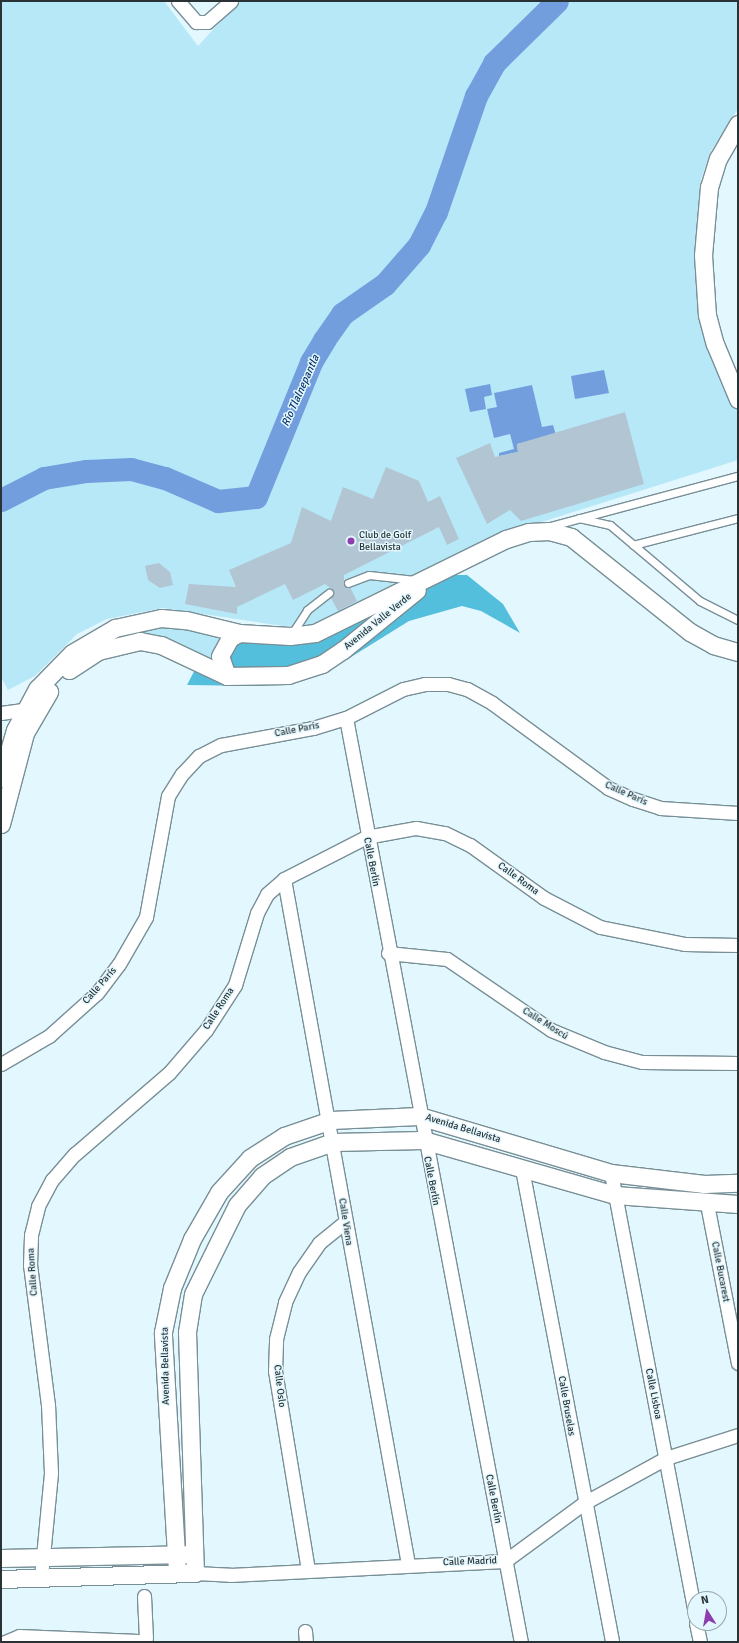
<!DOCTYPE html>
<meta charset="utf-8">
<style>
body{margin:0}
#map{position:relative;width:739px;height:1643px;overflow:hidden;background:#e3f7fe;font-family:Signika,sans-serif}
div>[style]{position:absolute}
.green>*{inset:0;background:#b7e8f8}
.forest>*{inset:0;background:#54bfdc}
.water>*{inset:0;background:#729ede}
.river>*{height:23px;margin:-11.5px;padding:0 11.5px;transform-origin:11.5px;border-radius:11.5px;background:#729ede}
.building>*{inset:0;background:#b2c5d3}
.roads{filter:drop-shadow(1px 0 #788f96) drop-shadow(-1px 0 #788f96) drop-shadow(0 1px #788f96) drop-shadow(0 -1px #788f96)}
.service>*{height:7px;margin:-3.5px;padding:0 3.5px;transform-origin:3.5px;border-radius:3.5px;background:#fff}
.minor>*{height:13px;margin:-6.5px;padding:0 6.5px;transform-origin:6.5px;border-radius:6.5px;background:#fff}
.tertiary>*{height:17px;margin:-8.5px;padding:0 8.5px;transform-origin:8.5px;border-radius:8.5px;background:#fff}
.dots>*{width:11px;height:11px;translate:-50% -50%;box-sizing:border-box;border:2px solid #e3f7fe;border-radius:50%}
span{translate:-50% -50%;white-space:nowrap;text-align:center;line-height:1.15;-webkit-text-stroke:3px #e3f7fe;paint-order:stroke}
.poi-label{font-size:10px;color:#293336}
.left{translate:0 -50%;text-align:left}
.street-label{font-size:10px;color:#293336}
.water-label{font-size:11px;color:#09336c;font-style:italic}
.frame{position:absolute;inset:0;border:2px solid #293336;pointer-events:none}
.north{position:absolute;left:687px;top:1591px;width:40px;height:40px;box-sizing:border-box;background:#e3f7fe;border:1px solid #99a9ae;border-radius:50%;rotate:349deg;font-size:11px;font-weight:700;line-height:16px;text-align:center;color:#293336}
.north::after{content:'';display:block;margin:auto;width:14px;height:18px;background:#8d3dac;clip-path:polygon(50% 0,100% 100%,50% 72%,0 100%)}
</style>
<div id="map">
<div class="green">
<div style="clip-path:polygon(evenodd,1px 1px,164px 1px,198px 46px,239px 1px,738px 1px,738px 109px,711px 151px,701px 179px,695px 251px,738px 405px,738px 460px,529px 526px,311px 625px,283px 626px,163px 608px,107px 619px,77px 634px,35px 676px,8px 690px,1px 677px,1px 1px,322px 344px,323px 344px,273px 459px,311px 362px,322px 344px)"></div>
<div style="clip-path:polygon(162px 621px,231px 632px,230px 673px,169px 643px,85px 646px)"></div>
</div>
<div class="forest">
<div style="clip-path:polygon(440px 575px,467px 575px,503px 604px,520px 633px,481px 611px,462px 606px,409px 621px,335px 667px,297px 681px,262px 686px,187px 685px,200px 660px,230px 672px,227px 652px,242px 635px,291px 639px)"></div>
</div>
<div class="water">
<div style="clip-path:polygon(604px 370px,609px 393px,575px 399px,571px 376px)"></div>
<div style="clip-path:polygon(490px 384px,492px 395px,484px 397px,486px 409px,470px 412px,465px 389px)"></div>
<div style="clip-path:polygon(532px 385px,542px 427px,553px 425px,556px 435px,517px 444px,518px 452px,499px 456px,499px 453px,514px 449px,510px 434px,494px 438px,487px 409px,497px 407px,494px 393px)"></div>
</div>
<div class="river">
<div style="left:1px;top:500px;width:48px;rotate:-27.1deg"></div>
<div style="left:44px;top:478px;width:43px;rotate:-9.5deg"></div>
<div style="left:86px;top:471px;width:45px;rotate:-2.5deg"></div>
<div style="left:131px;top:469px;width:35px;rotate:15deg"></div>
<div style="left:165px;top:478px;width:58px;rotate:23.5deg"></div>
<div style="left:218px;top:501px;width:38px;rotate:-6deg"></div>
<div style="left:256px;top:497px;width:146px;rotate:-67.8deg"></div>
<div style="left:311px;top:362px;width:26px;rotate:-59deg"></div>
<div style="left:324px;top:340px;width:32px;rotate:-55deg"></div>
<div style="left:342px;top:314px;width:52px;rotate:-34.9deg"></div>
<div style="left:385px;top:284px;width:52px;rotate:-48.9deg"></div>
<div style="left:419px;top:245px;width:37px;rotate:-63deg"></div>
<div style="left:436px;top:212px;width:123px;rotate:-71deg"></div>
<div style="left:476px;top:96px;width:38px;rotate:-61deg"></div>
<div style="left:494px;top:63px;width:88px;rotate:-44.5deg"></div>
</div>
<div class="building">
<div style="clip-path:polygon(625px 412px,644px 484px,521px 521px,510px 510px,487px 524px,456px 458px,490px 443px,495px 457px,518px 452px,517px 444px)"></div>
<div style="clip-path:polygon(386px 467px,419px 481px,428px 502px,440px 496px,459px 539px,447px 545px,439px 527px,344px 575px,344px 585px,350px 587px,357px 601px,338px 611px,331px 598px,333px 590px,325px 584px,293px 600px,285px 584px,237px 607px,237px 614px,185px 604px,189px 584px,236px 587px,229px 570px,291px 543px,302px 507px,331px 521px,343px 487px,373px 499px)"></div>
<div style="clip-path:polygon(159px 563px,170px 572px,173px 585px,160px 588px,148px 580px,145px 566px)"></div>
</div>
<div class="roads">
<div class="service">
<div style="left:579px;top:518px;width:32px;rotate:13deg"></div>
<div style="left:610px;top:525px;width:118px;rotate:40.2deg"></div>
<div style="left:700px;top:601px;width:42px;rotate:26.6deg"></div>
<div style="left:547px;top:527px;width:198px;rotate:-15deg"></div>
<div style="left:633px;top:545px;width:108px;rotate:-14.4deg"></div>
<div style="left:348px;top:583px;width:22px;rotate:-21deg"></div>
<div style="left:369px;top:575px;width:46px;rotate:6.2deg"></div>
<div style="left:291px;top:635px;width:30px;rotate:-57deg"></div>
<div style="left:307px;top:610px;width:28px;rotate:-38deg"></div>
</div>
<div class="minor">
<div style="left:178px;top:1px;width:28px;rotate:49deg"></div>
<div style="left:196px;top:22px;width:11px"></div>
<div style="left:207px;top:22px;width:32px;rotate:-41deg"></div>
<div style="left:1px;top:713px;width:22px;rotate:-8deg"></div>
<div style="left:23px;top:710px;width:10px;rotate:17deg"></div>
<div style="left:346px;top:718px;width:940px;rotate:79.28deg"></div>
<div style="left:284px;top:879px;width:696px;rotate:79.74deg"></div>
<div style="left:388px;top:953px;width:59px;rotate:5.8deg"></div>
<div style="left:447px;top:959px;width:126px;rotate:34.3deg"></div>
<div style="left:551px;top:1030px;width:57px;rotate:22.5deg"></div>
<div style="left:604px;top:1052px;width:39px;rotate:15deg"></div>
<div style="left:642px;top:1062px;width:96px;rotate:0.6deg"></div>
<div style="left:1px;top:1064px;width:56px;rotate:-30.3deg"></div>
<div style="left:49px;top:1036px;width:64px;rotate:-41.9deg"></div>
<div style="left:97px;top:993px;width:36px;rotate:-53deg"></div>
<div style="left:119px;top:964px;width:54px;rotate:-60.1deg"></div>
<div style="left:146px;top:917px;width:123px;rotate:-79.7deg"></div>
<div style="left:168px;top:796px;width:26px;rotate:-58deg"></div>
<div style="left:182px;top:774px;width:25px;rotate:-47deg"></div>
<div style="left:199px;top:756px;width:25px;rotate:-27deg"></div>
<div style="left:221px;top:745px;width:94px;rotate:-10.5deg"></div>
<div style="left:313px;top:728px;width:34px;rotate:-17deg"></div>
<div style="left:346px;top:718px;width:64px;rotate:-27deg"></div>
<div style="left:403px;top:689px;width:22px;rotate:-13deg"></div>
<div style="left:424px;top:684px;width:24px"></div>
<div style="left:448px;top:684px;width:20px;rotate:15deg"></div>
<div style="left:467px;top:689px;width:29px;rotate:29deg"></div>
<div style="left:492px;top:703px;width:144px;rotate:36.2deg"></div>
<div style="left:608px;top:788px;width:27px;rotate:24deg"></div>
<div style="left:633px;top:799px;width:28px;rotate:18deg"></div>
<div style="left:660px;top:808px;width:78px;rotate:3.7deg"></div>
<div style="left:522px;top:1169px;width:481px;rotate:79.2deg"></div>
<div style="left:611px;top:1173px;width:450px;rotate:79.2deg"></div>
<div style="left:707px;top:1204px;width:162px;rotate:79deg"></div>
<div style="left:308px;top:1570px;width:202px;rotate:-99.4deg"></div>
<div style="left:275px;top:1371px;width:32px;rotate:-88deg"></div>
<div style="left:276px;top:1339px;width:38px;rotate:-76deg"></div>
<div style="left:285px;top:1302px;width:33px;rotate:-65deg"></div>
<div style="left:299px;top:1272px;width:35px;rotate:-55deg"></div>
<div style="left:319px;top:1243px;width:33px;rotate:-39deg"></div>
<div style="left:195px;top:1573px;width:35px;rotate:3deg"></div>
<div style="left:230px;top:1575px;width:275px;rotate:-2.9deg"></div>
<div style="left:505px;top:1561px;width:98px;rotate:-36.3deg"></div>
<div style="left:584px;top:1503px;width:94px;rotate:-28.8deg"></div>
<div style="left:666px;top:1458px;width:76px;rotate:-17.7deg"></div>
<div style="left:41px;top:1577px;width:104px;rotate:-84.5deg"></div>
<div style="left:51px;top:1473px;width:68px;rotate:-92.5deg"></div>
<div style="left:48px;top:1405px;width:141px;rotate:-97.3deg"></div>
<div style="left:30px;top:1265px;width:30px;rotate:-88deg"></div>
<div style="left:31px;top:1235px;width:30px;rotate:-76deg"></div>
<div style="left:38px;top:1206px;width:30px;rotate:-62deg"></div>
<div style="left:52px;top:1180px;width:35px;rotate:-49deg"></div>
<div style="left:75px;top:1154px;width:124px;rotate:-40.8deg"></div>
<div style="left:169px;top:1073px;width:57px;rotate:-49.3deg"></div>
<div style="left:206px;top:1030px;width:54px;rotate:-57.2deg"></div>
<div style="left:235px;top:985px;width:75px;rotate:-73deg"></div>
<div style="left:257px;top:913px;width:21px;rotate:-62deg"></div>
<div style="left:267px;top:894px;width:23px;rotate:-41deg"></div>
<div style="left:284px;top:879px;width:92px;rotate:-27.1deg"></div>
<div style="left:366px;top:837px;width:51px;rotate:-10.2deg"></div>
<div style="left:416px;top:828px;width:29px;rotate:10deg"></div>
<div style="left:445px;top:833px;width:28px;rotate:26deg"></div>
<div style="left:470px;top:845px;width:91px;rotate:35.6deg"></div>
<div style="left:544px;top:898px;width:63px;rotate:27.4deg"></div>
<div style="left:600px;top:927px;width:87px;rotate:11.3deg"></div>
<div style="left:685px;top:944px;width:53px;rotate:1.1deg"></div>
<div style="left:144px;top:1596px;width:42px;rotate:87.3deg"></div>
<div style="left:696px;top:1623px;width:19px;rotate:78deg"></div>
<div style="left:305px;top:1631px;width:11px;rotate:85deg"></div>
<div style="left:5px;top:1642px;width:15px;rotate:-23deg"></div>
<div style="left:19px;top:1636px;width:119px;rotate:2.4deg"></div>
</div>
<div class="tertiary">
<div style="left:738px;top:124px;width:39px;rotate:120deg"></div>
<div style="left:718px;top:158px;width:30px;rotate:107deg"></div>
<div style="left:709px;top:187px;width:68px;rotate:95deg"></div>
<div style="left:703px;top:255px;width:60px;rotate:86.2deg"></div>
<div style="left:707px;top:315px;width:30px;rotate:75deg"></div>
<div style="left:715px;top:344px;width:60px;rotate:67.3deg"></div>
<div style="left:69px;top:670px;width:35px;rotate:-33deg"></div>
<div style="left:98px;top:651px;width:43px;rotate:-13.4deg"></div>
<div style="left:140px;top:641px;width:21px;rotate:11deg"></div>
<div style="left:161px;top:645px;width:73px;rotate:25.2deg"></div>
<div style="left:227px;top:676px;width:61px;rotate:-0.9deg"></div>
<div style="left:288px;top:675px;width:36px;rotate:-18deg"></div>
<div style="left:322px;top:664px;width:25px;rotate:-34deg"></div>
<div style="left:343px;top:650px;width:95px;rotate:-39deg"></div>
<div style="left:227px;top:676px;width:21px;rotate:-109deg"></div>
<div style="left:220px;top:656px;width:21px;rotate:-61deg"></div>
<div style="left:230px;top:638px;width:10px;rotate:-29deg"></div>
<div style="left:1px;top:778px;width:50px;rotate:-73.7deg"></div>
<div style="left:15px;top:730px;width:47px;rotate:-61.8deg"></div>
<div style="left:37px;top:689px;width:50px;rotate:-45.8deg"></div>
<div style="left:72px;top:653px;width:50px;rotate:-30.2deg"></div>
<div style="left:115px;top:628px;width:47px;rotate:-12.3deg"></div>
<div style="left:161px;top:618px;width:25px;rotate:5deg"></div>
<div style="left:186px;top:620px;width:55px;rotate:13.8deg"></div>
<div style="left:239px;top:633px;width:51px;rotate:3.4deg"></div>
<div style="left:290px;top:636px;width:25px;rotate:-7deg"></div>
<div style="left:315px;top:633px;width:213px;rotate:-26.2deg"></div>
<div style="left:506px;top:539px;width:24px;rotate:-17deg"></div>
<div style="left:529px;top:532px;width:20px;rotate:-3deg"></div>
<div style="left:549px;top:531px;width:23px;rotate:15deg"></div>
<div style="left:571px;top:537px;width:152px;rotate:38.6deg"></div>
<div style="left:690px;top:632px;width:26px;rotate:29deg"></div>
<div style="left:713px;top:645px;width:26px;rotate:16deg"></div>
<div style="left:1px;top:824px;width:94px;rotate:-75.2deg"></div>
<div style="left:25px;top:733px;width:48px;rotate:-59.7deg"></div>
<div style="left:1px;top:1558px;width:185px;rotate:-1.2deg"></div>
<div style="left:177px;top:1571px;width:239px;rotate:-93.4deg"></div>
<div style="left:163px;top:1332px;width:45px;rotate:-78.4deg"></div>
<div style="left:172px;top:1288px;width:53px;rotate:-67.8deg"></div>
<div style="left:192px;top:1239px;width:54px;rotate:-60.1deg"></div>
<div style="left:219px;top:1192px;width:46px;rotate:-47.6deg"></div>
<div style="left:250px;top:1158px;width:40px;rotate:-32.9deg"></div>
<div style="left:284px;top:1136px;width:50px;rotate:-18.8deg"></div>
<div style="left:331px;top:1120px;width:88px;rotate:-2.6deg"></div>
<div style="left:419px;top:1116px;width:200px;rotate:16.5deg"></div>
<div style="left:611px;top:1173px;width:94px;rotate:6.7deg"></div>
<div style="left:704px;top:1184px;width:34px;rotate:-2deg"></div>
<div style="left:1px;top:1579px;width:194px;rotate:-1.8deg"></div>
<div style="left:195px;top:1573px;width:241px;rotate:-91.9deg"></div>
<div style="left:187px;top:1332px;width:38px;rotate:-81deg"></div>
<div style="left:193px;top:1294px;width:99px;rotate:-63.7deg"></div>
<div style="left:237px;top:1205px;width:38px;rotate:-49deg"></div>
<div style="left:262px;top:1176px;width:34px;rotate:-34deg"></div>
<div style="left:290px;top:1157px;width:46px;rotate:-19.2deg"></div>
<div style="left:333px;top:1142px;width:90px;rotate:-1.3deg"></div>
<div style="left:423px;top:1140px;width:200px;rotate:16deg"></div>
<div style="left:615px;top:1195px;width:123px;rotate:4.2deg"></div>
</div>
</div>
<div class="dots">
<div style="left:351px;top:541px;background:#8d3dac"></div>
</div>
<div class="poi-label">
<span class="left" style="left:359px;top:541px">Club de Golf<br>Bellavista</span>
</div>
<div class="street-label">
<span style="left:378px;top:622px;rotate:-39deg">Avenida Valle Verde</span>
<span style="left:297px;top:730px;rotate:-11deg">Calle París</span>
<span style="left:626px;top:794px;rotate:24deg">Calle París</span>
<span style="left:371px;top:862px;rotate:79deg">Calle Berlín</span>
<span style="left:518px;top:879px;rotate:36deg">Calle Roma</span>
<span style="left:100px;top:986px;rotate:-49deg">Calle París</span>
<span style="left:219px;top:1009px;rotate:-57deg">Calle Roma</span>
<span style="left:545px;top:1024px;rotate:32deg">Calle Moscú</span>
<span style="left:463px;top:1129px;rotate:17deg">Avenida Bellavista</span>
<span style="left:431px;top:1181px;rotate:79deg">Calle Berlín</span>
<span style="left:345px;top:1222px;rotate:81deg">Calle Viena</span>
<span style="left:33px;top:1272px;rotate:-94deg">Calle Roma</span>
<span style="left:720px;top:1272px;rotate:79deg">Calle Bucarest</span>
<span style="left:166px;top:1366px;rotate:-91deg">Avenida Bellavista</span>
<span style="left:279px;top:1386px;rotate:83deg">Calle Oslo</span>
<span style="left:653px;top:1394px;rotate:79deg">Calle Lisboa</span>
<span style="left:566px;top:1406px;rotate:80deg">Calle Bruselas</span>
<span style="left:493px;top:1499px;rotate:79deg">Calle Berlín</span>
<span style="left:470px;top:1562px;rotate:-2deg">Calle Madrid</span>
</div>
<div class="water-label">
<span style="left:301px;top:391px;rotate:-66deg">Río Tlalnepantla</span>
</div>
<div class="frame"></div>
<div class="north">N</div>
</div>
